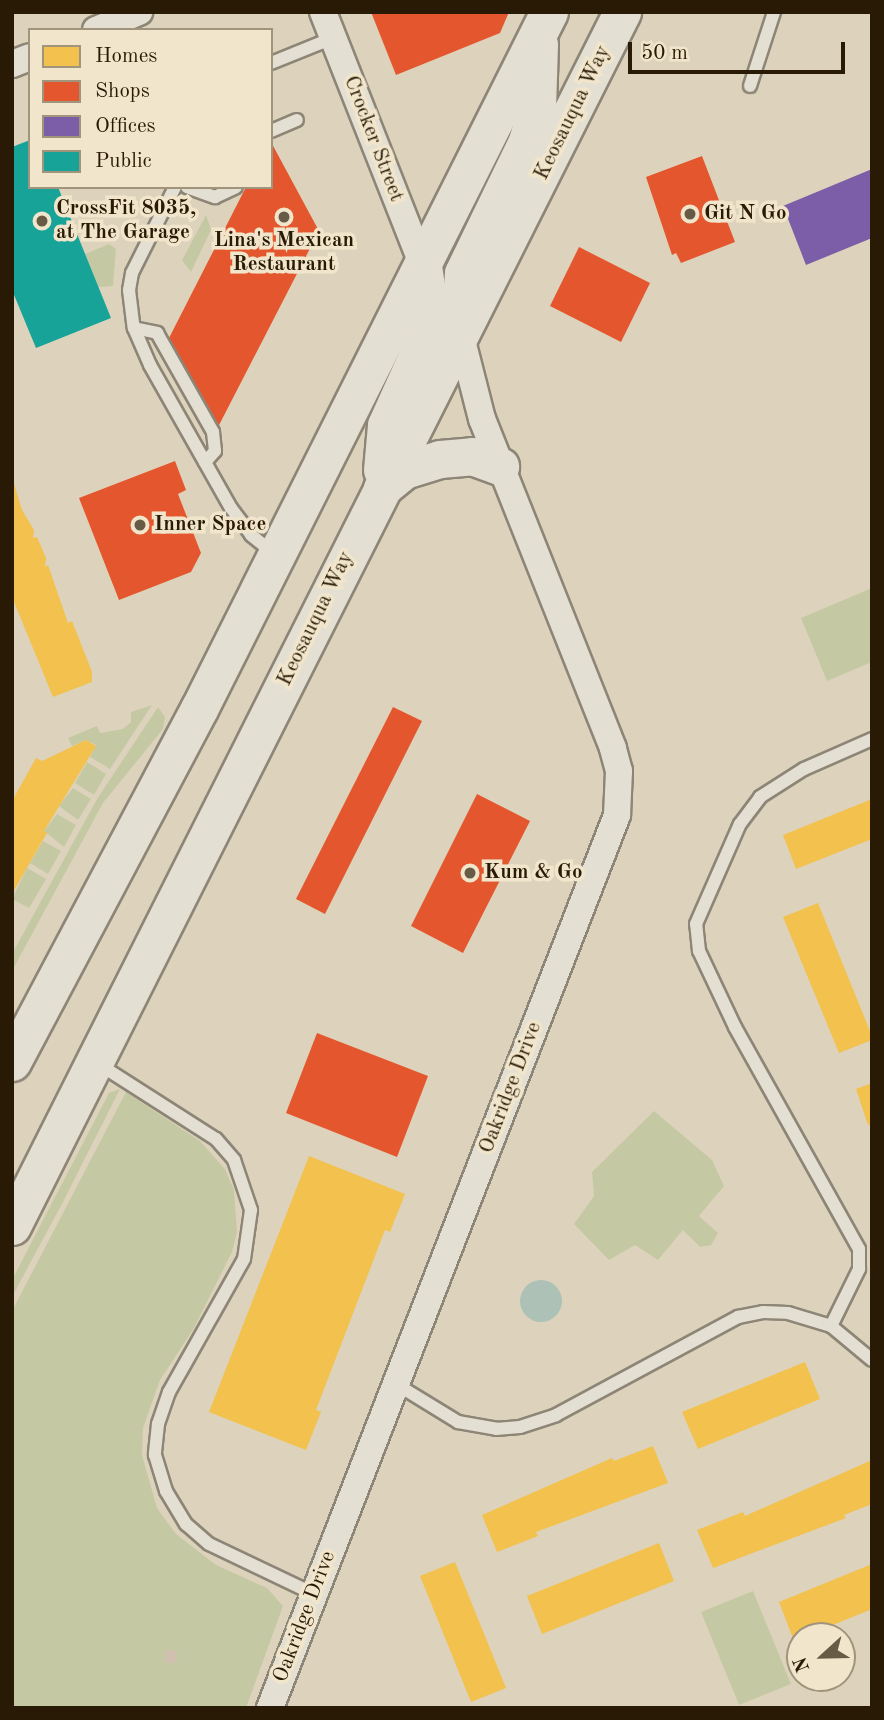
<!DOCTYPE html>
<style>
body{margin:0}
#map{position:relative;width:884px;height:1720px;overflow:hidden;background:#ddd3bc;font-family:"Old Standard TT",serif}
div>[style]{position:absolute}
.green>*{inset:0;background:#c5c9a3}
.water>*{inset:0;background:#aec1b6}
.round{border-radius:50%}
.homes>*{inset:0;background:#f2c14e}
.shops>*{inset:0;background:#e4572e}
.offices>*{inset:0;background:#7b5ea7}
.public>*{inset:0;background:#17a398}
.building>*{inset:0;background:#d1bfb0}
.roads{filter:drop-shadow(2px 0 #8d8576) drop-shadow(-2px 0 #8d8576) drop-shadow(0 2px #8d8576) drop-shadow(0 -2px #8d8576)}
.lane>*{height:12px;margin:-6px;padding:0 6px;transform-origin:6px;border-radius:6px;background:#e4dfd3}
.street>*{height:26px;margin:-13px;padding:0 13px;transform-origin:13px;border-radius:13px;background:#e4dfd3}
.secondary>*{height:37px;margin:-18.5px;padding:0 18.5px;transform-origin:18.5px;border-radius:18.5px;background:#e4dfd3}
.dots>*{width:19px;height:19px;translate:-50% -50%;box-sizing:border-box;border:4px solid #f1e6cb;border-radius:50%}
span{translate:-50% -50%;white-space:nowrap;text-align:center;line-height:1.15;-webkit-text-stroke:7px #f1e6cb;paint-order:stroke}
.street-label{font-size:21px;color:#291a06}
.poi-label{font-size:21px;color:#291a06;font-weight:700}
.left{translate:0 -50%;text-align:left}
.frame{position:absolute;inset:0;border:14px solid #291a06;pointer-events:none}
.legend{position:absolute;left:28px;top:28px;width:245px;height:161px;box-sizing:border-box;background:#f1e6cb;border:2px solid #a1947c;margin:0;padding:9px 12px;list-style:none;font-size:21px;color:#291a06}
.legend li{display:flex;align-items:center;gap:14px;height:35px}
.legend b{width:35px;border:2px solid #a1947c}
.north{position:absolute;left:786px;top:1622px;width:70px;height:70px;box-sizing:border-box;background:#f1e6cb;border:2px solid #a1947c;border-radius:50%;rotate:248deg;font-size:19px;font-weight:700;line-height:28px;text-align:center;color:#291a06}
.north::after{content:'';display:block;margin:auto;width:24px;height:32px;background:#685b46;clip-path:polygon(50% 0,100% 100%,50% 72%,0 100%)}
.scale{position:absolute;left:628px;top:42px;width:217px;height:32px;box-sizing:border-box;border:4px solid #291a06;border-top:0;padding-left:9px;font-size:21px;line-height:24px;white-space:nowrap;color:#291a06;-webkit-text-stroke:5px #f1e6cb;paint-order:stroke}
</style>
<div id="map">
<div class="green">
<div style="clip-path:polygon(206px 215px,211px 230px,191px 272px,182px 260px)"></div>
<div style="clip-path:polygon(109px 244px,116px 249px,113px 286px,98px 287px,85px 254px)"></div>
<div style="clip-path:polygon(872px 588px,872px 662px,827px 681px,801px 618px)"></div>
<div style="clip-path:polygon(152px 705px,110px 769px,90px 757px,96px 745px,86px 740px,72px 746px,68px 738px,97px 726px,100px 733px,123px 729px,131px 722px,131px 712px)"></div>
<div style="clip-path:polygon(158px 707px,165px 717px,163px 729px,103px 803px,12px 971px,12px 954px,97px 799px)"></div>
<div style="clip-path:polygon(87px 762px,106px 774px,94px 795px,75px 783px)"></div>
<div style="clip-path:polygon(73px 788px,91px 799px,78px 820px,59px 806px)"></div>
<div style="clip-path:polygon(57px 814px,76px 825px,64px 847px,44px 831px)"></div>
<div style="clip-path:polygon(43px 841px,61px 851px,48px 874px,30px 863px)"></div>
<div style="clip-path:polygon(27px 868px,46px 879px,29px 908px,12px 899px)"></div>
<div style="clip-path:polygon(120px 1089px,63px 1202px,12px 1297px,12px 1280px,109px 1093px)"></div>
<div style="clip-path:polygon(126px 1092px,200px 1141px,225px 1169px,234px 1190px,237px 1232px,232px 1252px,194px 1328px,160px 1380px,143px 1428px,142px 1455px,157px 1508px,176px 1534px,216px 1565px,267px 1588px,283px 1606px,246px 1708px,12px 1708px,12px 1311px)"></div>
<div style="clip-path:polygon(654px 1111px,712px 1160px,724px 1186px,699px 1216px,718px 1233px,711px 1245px,700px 1247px,683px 1230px,658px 1260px,635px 1245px,609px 1260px,574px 1224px,594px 1196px,592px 1172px)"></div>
<div style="clip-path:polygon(753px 1591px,791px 1684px,739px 1705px,701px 1612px)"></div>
</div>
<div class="water">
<div class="round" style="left:520px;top:1280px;width:42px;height:42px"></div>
</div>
<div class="homes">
<div style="clip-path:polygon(12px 477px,22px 510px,34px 530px,33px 538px,37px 537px,46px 558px,45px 567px,48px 565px,68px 623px,72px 621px,92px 672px,92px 682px,53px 697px,12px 597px)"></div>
<div style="clip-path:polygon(86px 740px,96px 746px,44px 831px,47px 833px,12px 894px,12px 801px,36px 758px,42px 761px)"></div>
<div style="clip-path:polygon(872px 799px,872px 839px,796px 869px,783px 835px)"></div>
<div style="clip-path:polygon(818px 903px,872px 1036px,872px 1040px,839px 1053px,783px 917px)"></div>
<div style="clip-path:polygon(872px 1083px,872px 1124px,868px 1125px,856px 1089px)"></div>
<div style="clip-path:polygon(309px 1156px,405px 1194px,390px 1232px,385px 1230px,316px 1410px,321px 1412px,306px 1450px,209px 1412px)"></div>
<div style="clip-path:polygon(805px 1362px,820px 1399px,698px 1449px,682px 1412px)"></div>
<div style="clip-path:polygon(653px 1446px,668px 1483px,536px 1532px,538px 1536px,497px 1552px,482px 1515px,612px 1458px,614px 1461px)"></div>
<div style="clip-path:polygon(872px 1460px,872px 1504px,844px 1515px,846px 1518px,713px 1568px,697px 1530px,743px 1512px,745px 1516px)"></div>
<div style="clip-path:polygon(659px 1543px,674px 1581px,542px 1634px,527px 1596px)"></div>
<div style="clip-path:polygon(455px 1562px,506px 1688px,471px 1702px,420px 1576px)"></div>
<div style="clip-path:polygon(872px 1564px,872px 1609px,794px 1641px,779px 1602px)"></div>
</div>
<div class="shops">
<div style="clip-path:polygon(371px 12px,509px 12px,500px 33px,396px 75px)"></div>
<div style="clip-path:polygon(271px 142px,319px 231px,216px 431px,168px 340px,246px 187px,271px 187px)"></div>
<div style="clip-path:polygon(702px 156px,735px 242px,681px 263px,676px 253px,672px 255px,646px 177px)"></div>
<div style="clip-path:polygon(579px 247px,650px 283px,621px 342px,550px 306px)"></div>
<div style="clip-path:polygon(175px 461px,186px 490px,178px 494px,201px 553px,191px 572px,119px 600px,79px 498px)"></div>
<div style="clip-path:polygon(393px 707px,422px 721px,325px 914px,296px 899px)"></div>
<div style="clip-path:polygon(477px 794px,530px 821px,463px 953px,411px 926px)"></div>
<div style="clip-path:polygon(317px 1033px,428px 1076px,397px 1157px,286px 1113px)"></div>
</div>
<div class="offices">
<div style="clip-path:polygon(872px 169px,872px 238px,806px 265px,783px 206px)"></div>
</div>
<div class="public">
<div style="clip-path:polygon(30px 140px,30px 187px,58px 187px,111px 318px,36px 348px,12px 290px,12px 147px)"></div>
</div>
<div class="building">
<div style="clip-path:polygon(166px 1650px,177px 1651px,176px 1663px,165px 1663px)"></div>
</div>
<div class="roads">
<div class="lane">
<div style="left:271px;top:63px;width:67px;rotate:-22deg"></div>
<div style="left:750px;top:86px;width:78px;rotate:-72deg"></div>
<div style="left:271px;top:131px;width:28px;rotate:-23deg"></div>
<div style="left:175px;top:187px;width:96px;rotate:116.6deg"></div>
<div style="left:132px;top:273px;width:17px;rotate:100deg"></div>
<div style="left:129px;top:290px;width:38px;rotate:83deg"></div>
<div style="left:134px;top:328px;width:40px;rotate:66.6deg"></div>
<div style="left:150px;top:365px;width:164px;rotate:60.5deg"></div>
<div style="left:231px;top:508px;width:34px;rotate:53deg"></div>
<div style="left:251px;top:535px;width:28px;rotate:39deg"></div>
<div style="left:187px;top:187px;width:30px;rotate:20deg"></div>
<div style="left:215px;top:197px;width:23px;rotate:-25deg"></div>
<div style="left:134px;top:328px;width:24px;rotate:12deg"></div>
<div style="left:157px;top:333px;width:114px;rotate:60.5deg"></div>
<div style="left:213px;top:432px;width:19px;rotate:84deg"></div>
<div style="left:215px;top:451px;width:15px;rotate:132deg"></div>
<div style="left:97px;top:1063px;width:141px;rotate:32.6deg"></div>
<div style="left:216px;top:1139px;width:28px;rotate:49deg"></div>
<div style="left:234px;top:1160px;width:53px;rotate:71.2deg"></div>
<div style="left:251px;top:1210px;width:49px;rotate:98.1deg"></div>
<div style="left:244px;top:1259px;width:153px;rotate:119.4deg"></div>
<div style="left:169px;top:1392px;width:34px;rotate:109deg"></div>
<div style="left:158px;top:1424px;width:31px;rotate:96deg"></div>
<div style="left:155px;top:1455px;width:38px;rotate:73deg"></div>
<div style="left:166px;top:1491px;width:39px;rotate:59deg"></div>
<div style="left:186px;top:1524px;width:30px;rotate:41deg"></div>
<div style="left:209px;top:1544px;width:116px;rotate:25.5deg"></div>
<div style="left:831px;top:1326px;width:64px;rotate:-63.8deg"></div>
<div style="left:859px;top:1269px;width:20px;rotate:-90deg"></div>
<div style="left:859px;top:1249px;width:254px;rotate:-119.2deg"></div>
<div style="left:735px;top:1027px;width:84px;rotate:-115.3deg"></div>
<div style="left:699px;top:951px;width:27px;rotate:-96deg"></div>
<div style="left:696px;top:924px;width:109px;rotate:-66.3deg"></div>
<div style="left:740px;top:824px;width:34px;rotate:-53deg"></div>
<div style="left:760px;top:797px;width:52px;rotate:-32.5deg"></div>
<div style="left:804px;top:769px;width:74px;rotate:-23.8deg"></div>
<div style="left:396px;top:1384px;width:73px;rotate:31.5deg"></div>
<div style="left:458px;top:1422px;width:39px;rotate:10deg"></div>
<div style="left:496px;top:1429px;width:24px;rotate:-5deg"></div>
<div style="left:520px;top:1427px;width:38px;rotate:-18deg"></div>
<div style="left:556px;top:1415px;width:207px;rotate:-28.3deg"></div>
<div style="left:738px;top:1317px;width:25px;rotate:-11deg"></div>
<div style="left:763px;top:1312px;width:25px;rotate:2deg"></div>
<div style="left:788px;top:1313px;width:45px;rotate:16.8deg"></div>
<div style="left:831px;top:1326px;width:53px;rotate:39.7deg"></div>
</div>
<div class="street">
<div style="left:323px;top:12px;width:273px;rotate:68.5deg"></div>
<div style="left:96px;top:30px;width:47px;rotate:-22.7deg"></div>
<div style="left:12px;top:64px;width:19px;rotate:-21deg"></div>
<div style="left:270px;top:1708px;width:958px;rotate:-68.76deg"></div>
<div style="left:617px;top:815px;width:44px;rotate:-87.4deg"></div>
<div style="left:619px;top:771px;width:24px;rotate:-105deg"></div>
<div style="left:613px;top:748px;width:354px;rotate:-111.7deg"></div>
<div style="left:482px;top:419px;width:89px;rotate:-104.3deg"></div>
</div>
<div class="secondary">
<div style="left:460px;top:319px;width:46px;rotate:-86.3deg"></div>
<div style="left:463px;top:273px;width:147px;rotate:-64.1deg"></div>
<div style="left:527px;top:141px;width:34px;rotate:-73deg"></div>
<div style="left:537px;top:108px;width:64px;rotate:-88.2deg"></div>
<div style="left:382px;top:470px;width:45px;rotate:-84.9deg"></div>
<div style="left:386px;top:425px;width:78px;rotate:-65.7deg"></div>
<div style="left:418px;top:354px;width:44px;rotate:-74.1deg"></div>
<div style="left:430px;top:312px;width:47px;rotate:-98.7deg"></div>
<div style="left:382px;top:488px;width:28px;rotate:-39deg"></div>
<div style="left:404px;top:470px;width:38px;rotate:-17deg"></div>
<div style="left:440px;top:459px;width:32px;rotate:-5deg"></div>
<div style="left:472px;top:456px;width:30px;rotate:20deg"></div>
<div style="left:12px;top:1062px;width:399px;rotate:-62.1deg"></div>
<div style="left:199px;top:709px;width:780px;rotate:-63.34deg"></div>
<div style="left:12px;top:1226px;width:1359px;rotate:-63.32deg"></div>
</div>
</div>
<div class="dots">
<div style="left:690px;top:214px;background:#685b46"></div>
<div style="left:284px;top:217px;background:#685b46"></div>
<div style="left:42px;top:221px;background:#685b46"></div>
<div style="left:140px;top:525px;background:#685b46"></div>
<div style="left:470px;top:873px;background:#685b46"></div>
</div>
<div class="street-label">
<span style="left:573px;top:113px;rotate:-64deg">Keosauqua Way</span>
<span style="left:373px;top:139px;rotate:69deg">Crocker Street</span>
<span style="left:316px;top:619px;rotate:-64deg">Keosauqua Way</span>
<span style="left:511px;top:1088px;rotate:-69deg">Oakridge Drive</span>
<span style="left:305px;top:1617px;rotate:-69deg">Oakridge Drive</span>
</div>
<div class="poi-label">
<span class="left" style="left:56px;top:221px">CrossFit 8035,<br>at The Garage</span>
<span class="left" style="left:704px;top:214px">Git N Go</span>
<span style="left:284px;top:253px">Lina's Mexican<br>Restaurant</span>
<span class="left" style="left:154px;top:525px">Inner Space</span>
<span class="left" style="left:484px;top:873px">Kum &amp; Go</span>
</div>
<div class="frame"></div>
<ul class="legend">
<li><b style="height:19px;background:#f2c14e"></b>Homes</li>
<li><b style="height:19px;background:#e4572e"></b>Shops</li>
<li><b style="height:19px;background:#7b5ea7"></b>Offices</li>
<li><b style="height:19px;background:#17a398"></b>Public</li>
</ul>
<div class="north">N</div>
<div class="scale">50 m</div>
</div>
